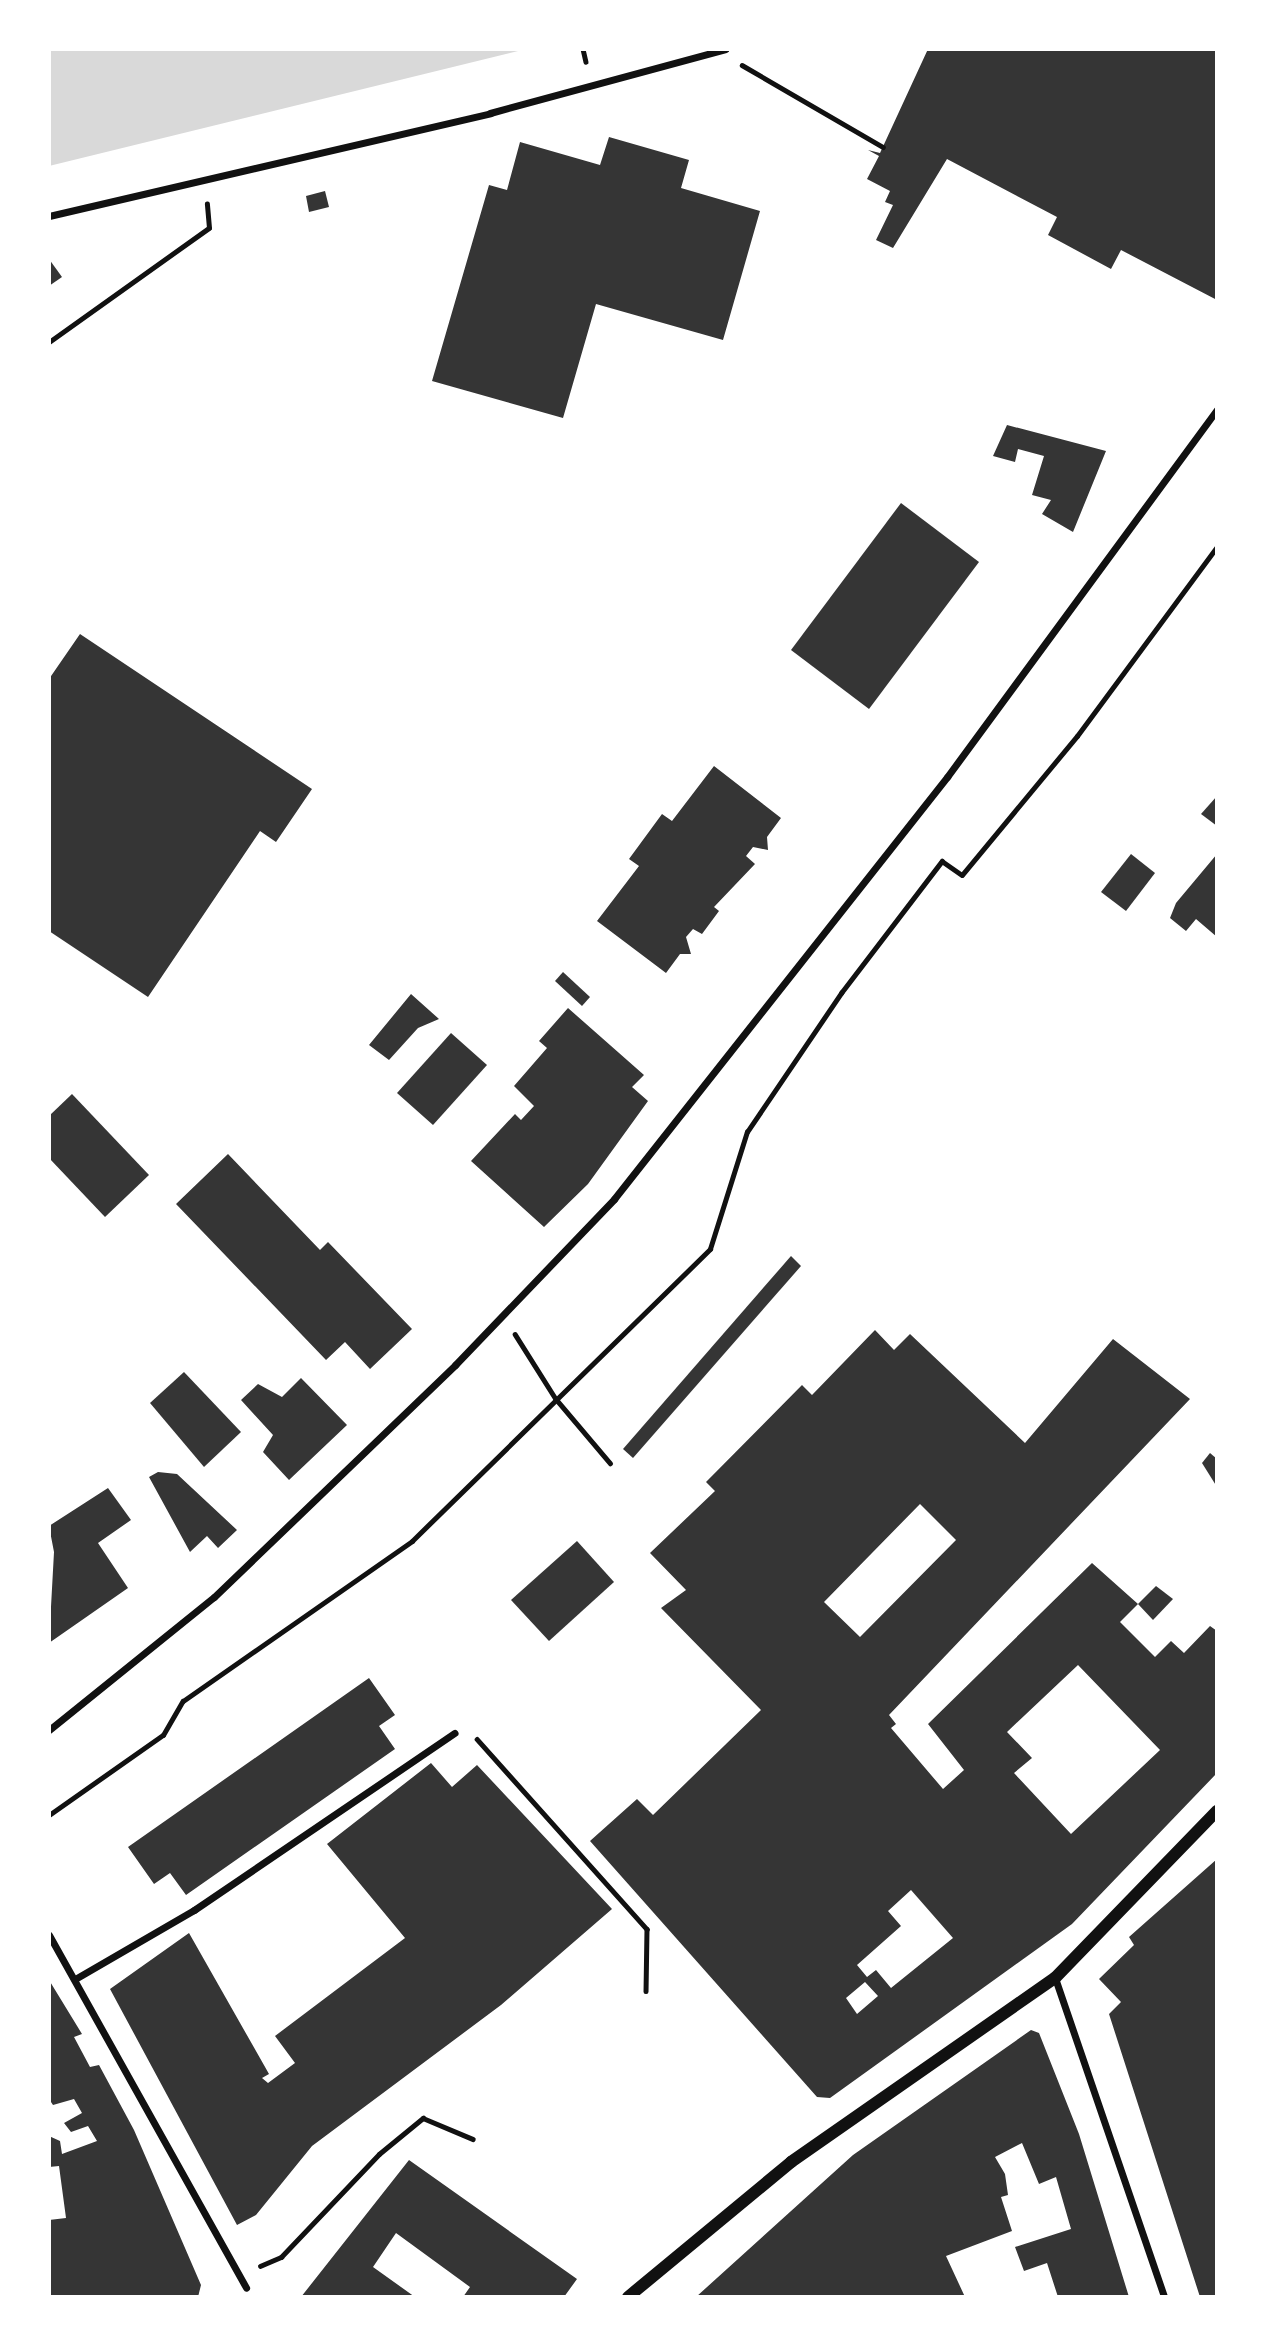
<!DOCTYPE html>
<style>
body{margin:0}
#map{position:relative;width:1266px;height:2346px;overflow:hidden;background:#fff;font-family:"Noto Serif",serif}
div>[style]{position:absolute}
.water>*{inset:0;background:#d9d9d9}
.building>*{inset:0;background:#353535}
.path>*{height:4.5px;margin:-2.25px;padding:0 2.25px;transform-origin:2.25px;border-radius:2.25px;background:#111}
.minor>*{height:7px;margin:-3.5px;padding:0 3.5px;transform-origin:3.5px;border-radius:3.5px;background:#111}
.tertiary>*{height:12px;margin:-6px;padding:0 6px;transform-origin:6px;border-radius:6px;background:#111}
span{translate:-50% -50%;white-space:nowrap;text-align:center;line-height:1.15;-webkit-text-stroke:5px #fff;paint-order:stroke}
.frame{position:absolute;inset:0;border:51px solid #fff;pointer-events:none}
</style>
<div id="map">
<div class="water">
<div style="clip-path:polygon(49px 49px,526px 49px,49px 166px)"></div>
</div>
<div class="building">
<div style="clip-path:polygon(928px 49px,1217px 49px,1217px 300px,1121px 250px,1111px 269px,1048px 235px,1057px 217px,947px 159px,893px 248px,876px 240px,893px 205px,885px 202px,890px 191px,867px 179px,879px 156px,868px 150px,880px 153px)"></div>
<div style="clip-path:polygon(609px 137px,689px 160px,681px 188px,760px 211px,723px 340px,596px 304px,563px 418px,432px 381px,489px 185px,507px 190px,520px 142px,600px 165px)"></div>
<div style="clip-path:polygon(325px 191px,329px 207px,309px 212px,306px 196px)"></div>
<div style="clip-path:polygon(49px 259px,62px 277px,49px 286px)"></div>
<div style="clip-path:polygon(1007px 425px,1106px 451px,1073px 532px,1042px 514px,1051px 500px,1032px 495px,1044px 456px,1018px 449px,1015px 462px,993px 456px)"></div>
<div style="clip-path:polygon(901px 503px,979px 562px,869px 709px,791px 650px)"></div>
<div style="clip-path:polygon(80px 634px,312px 789px,276px 842px,260px 831px,148px 997px,49px 931px,49px 679px)"></div>
<div style="clip-path:polygon(714px 766px,781px 818px,767px 837px,768px 850px,753px 847px,746px 856px,755px 864px,714px 907px,719px 911px,702px 934px,693px 929px,686px 937px,691px 954px,680px 954px,666px 973px,597px 921px,639px 866px,629px 859px,662px 814px,672px 821px)"></div>
<div style="clip-path:polygon(1217px 796px,1217px 826px,1201px 814px)"></div>
<div style="clip-path:polygon(1131px 854px,1155px 873px,1126px 911px,1101px 892px)"></div>
<div style="clip-path:polygon(1217px 854px,1217px 937px,1196px 919px,1186px 931px,1170px 918px,1176px 903px)"></div>
<div style="clip-path:polygon(563px 972px,590px 997px,582px 1006px,555px 981px)"></div>
<div style="clip-path:polygon(411px 994px,439px 1019px,418px 1028px,389px 1060px,369px 1045px)"></div>
<div style="clip-path:polygon(568px 1008px,644px 1075px,632px 1087px,648px 1101px,588px 1184px,544px 1227px,471px 1161px,515px 1114px,521px 1120px,534px 1106px,514px 1086px,547px 1048px,539px 1041px)"></div>
<div style="clip-path:polygon(451px 1033px,487px 1065px,433px 1125px,397px 1093px)"></div>
<div style="clip-path:polygon(72px 1094px,149px 1175px,105px 1217px,49px 1158px,49px 1116px)"></div>
<div style="clip-path:polygon(228px 1154px,320px 1250px,328px 1242px,412px 1329px,370px 1369px,345px 1342px,326px 1360px,176px 1204px)"></div>
<div style="clip-path:polygon(791px 1256px,801px 1266px,633px 1458px,623px 1449px)"></div>
<div style="clip-path:polygon(evenodd,875px 1330px,894px 1350px,910px 1334px,1025px 1443px,1113px 1339px,1190px 1399px,889px 1715px,896px 1724px,891px 1728px,943px 1789px,964px 1770px,928px 1724px,1092px 1563px,1138px 1604px,1120px 1622px,1155px 1657px,1171px 1641px,1184px 1653px,1210px 1626px,1217px 1631px,1217px 1773px,1072px 1924px,830px 2098px,817px 2097px,590px 1841px,637px 1799px,653px 1815px,761px 1710px,661px 1608px,686px 1590px,650px 1553px,715px 1491px,706px 1482px,802px 1385px,812px 1395px,875px 1330px,920px 1504px,956px 1540px,860px 1637px,824px 1602px,920px 1504px,875px 1330px,1078px 1665px,1160px 1750px,1071px 1834px,1014px 1773px,1032px 1758px,1007px 1732px,1078px 1665px,875px 1330px,911px 1890px,953px 1938px,891px 1988px,876px 1970px,867px 1977px,857px 1965px,901px 1926px,888px 1911px,911px 1890px,875px 1330px,865px 1982px,878px 1996px,857px 2014px,846px 1998px,865px 1982px)"></div>
<div style="clip-path:polygon(184px 1372px,241px 1432px,204px 1467px,150px 1403px)"></div>
<div style="clip-path:polygon(301px 1378px,347px 1425px,289px 1480px,263px 1452px,273px 1435px,241px 1400px,258px 1384px,282px 1397px)"></div>
<div style="clip-path:polygon(1210px 1453px,1217px 1459px,1217px 1487px,1202px 1463px)"></div>
<div style="clip-path:polygon(158px 1472px,177px 1474px,237px 1530px,218px 1548px,207px 1536px,190px 1552px,149px 1477px)"></div>
<div style="clip-path:polygon(108px 1488px,131px 1520px,98px 1543px,128px 1588px,49px 1643px,54px 1552px,49px 1526px)"></div>
<div style="clip-path:polygon(577px 1541px,614px 1582px,549px 1641px,511px 1600px)"></div>
<div style="clip-path:polygon(1156px 1586px,1173px 1599px,1153px 1620px,1138px 1604px)"></div>
<div style="clip-path:polygon(369px 1678px,395px 1715px,379px 1726px,395px 1749px,186px 1895px,170px 1873px,154px 1884px,128px 1847px)"></div>
<div style="clip-path:polygon(431px 1763px,452px 1787px,477px 1765px,612px 1909px,501px 2005px,312px 2146px,256px 2215px,237px 2225px,110px 1989px,189px 1933px,269px 2074px,262px 2078px,268px 2083px,295px 2063px,275px 2036px,405px 1938px,327px 1844px)"></div>
<div style="clip-path:polygon(1217px 1859px,1217px 2297px,1200px 2297px,1109px 2014px,1121px 2002px,1099px 1979px,1134px 1945px,1129px 1937px)"></div>
<div style="clip-path:polygon(49px 1980px,82px 2034px,74px 2037px,90px 2067px,99px 2065px,134px 2130px,201px 2285px,198px 2297px,49px 2297px,49px 2220px,66px 2218px,59px 2166px,49px 2167px,49px 2136px,60px 2141px,62px 2154px,97px 2141px,88px 2126px,71px 2132px,64px 2123px,82px 2113px,74px 2099px,53px 2105px,49px 2099px)"></div>
<div style="clip-path:polygon(1031px 2030px,1039px 2033px,1079px 2134px,1129px 2297px,1058px 2297px,1047px 2263px,1024px 2271px,1015px 2247px,1071px 2229px,1056px 2177px,1039px 2184px,1022px 2143px,995px 2157px,1005px 2174px,1008px 2195px,1001px 2197px,1012px 2231px,946px 2256px,965px 2297px,696px 2297px,853px 2155px)"></div>
<div style="clip-path:polygon(409px 2160px,577px 2279px,564px 2297px,463px 2297px,470px 2287px,396px 2233px,373px 2267px,415px 2297px,301px 2297px)"></div>
</div>
<div class="path">
<div style="left:583px;top:49px;width:13px;rotate:77deg"></div>
<div style="left:742px;top:65px;width:163px;rotate:30.2deg"></div>
<div style="left:49px;top:342px;width:196px;rotate:-35.5deg"></div>
<div style="left:209px;top:228px;width:24px;rotate:-95deg"></div>
<div style="left:515px;top:1334px;width:77px;rotate:57.8deg"></div>
<div style="left:556px;top:1399px;width:84px;rotate:49.8deg"></div>
<div style="left:477px;top:1739px;width:255px;rotate:48.2deg"></div>
<div style="left:647px;top:1929px;width:62px;rotate:90.9deg"></div>
<div style="left:49px;top:1815px;width:139px;rotate:-35.1deg"></div>
<div style="left:163px;top:1735px;width:39px;rotate:-60deg"></div>
<div style="left:183px;top:1701px;width:279px;rotate:-34.9deg"></div>
<div style="left:412px;top:1541px;width:417px;rotate:-44.4deg"></div>
<div style="left:710px;top:1249px;width:123px;rotate:-72.5deg"></div>
<div style="left:747px;top:1132px;width:168px;rotate:-55.9deg"></div>
<div style="left:841px;top:993px;width:166px;rotate:-52.6deg"></div>
<div style="left:942px;top:861px;width:24px;rotate:35deg"></div>
<div style="left:962px;top:875px;width:180px;rotate:-50.4deg"></div>
<div style="left:1077px;top:736px;width:235px;rotate:-53.5deg"></div>
<div style="left:260px;top:2266px;width:23px;rotate:-23deg"></div>
<div style="left:281px;top:2257px;width:142px;rotate:-46.4deg"></div>
<div style="left:379px;top:2154px;width:57px;rotate:-39.3deg"></div>
<div style="left:423px;top:2118px;width:54px;rotate:22.8deg"></div>
</div>
<div class="minor">
<div style="left:49px;top:216px;width:453px;rotate:-13.1deg"></div>
<div style="left:490px;top:113px;width:244px;rotate:-15.2deg"></div>
<div style="left:49px;top:1730px;width:212px;rotate:-38.9deg"></div>
<div style="left:214px;top:1597px;width:335px;rotate:-43.9deg"></div>
<div style="left:455px;top:1365px;width:230px;rotate:-46.2deg"></div>
<div style="left:614px;top:1199px;width:538px;rotate:-51.72deg"></div>
<div style="left:947px;top:777px;width:456px;rotate:-53.7deg"></div>
<div style="left:49px;top:1935px;width:404px;rotate:60.8deg"></div>
<div style="left:1055px;top:1978px;width:337px;rotate:71.1deg"></div>
<div style="left:75px;top:1979px;width:138px;rotate:-30.1deg"></div>
<div style="left:194px;top:1910px;width:315px;rotate:-34.2deg"></div>
</div>
<div class="tertiary">
<div style="left:628px;top:2297px;width:212px;rotate:-39.6deg"></div>
<div style="left:791px;top:2162px;width:322px;rotate:-34.9deg"></div>
<div style="left:1055px;top:1978px;width:233px;rotate:-45.9deg"></div>
</div>
<div class="frame"></div>
</div>
